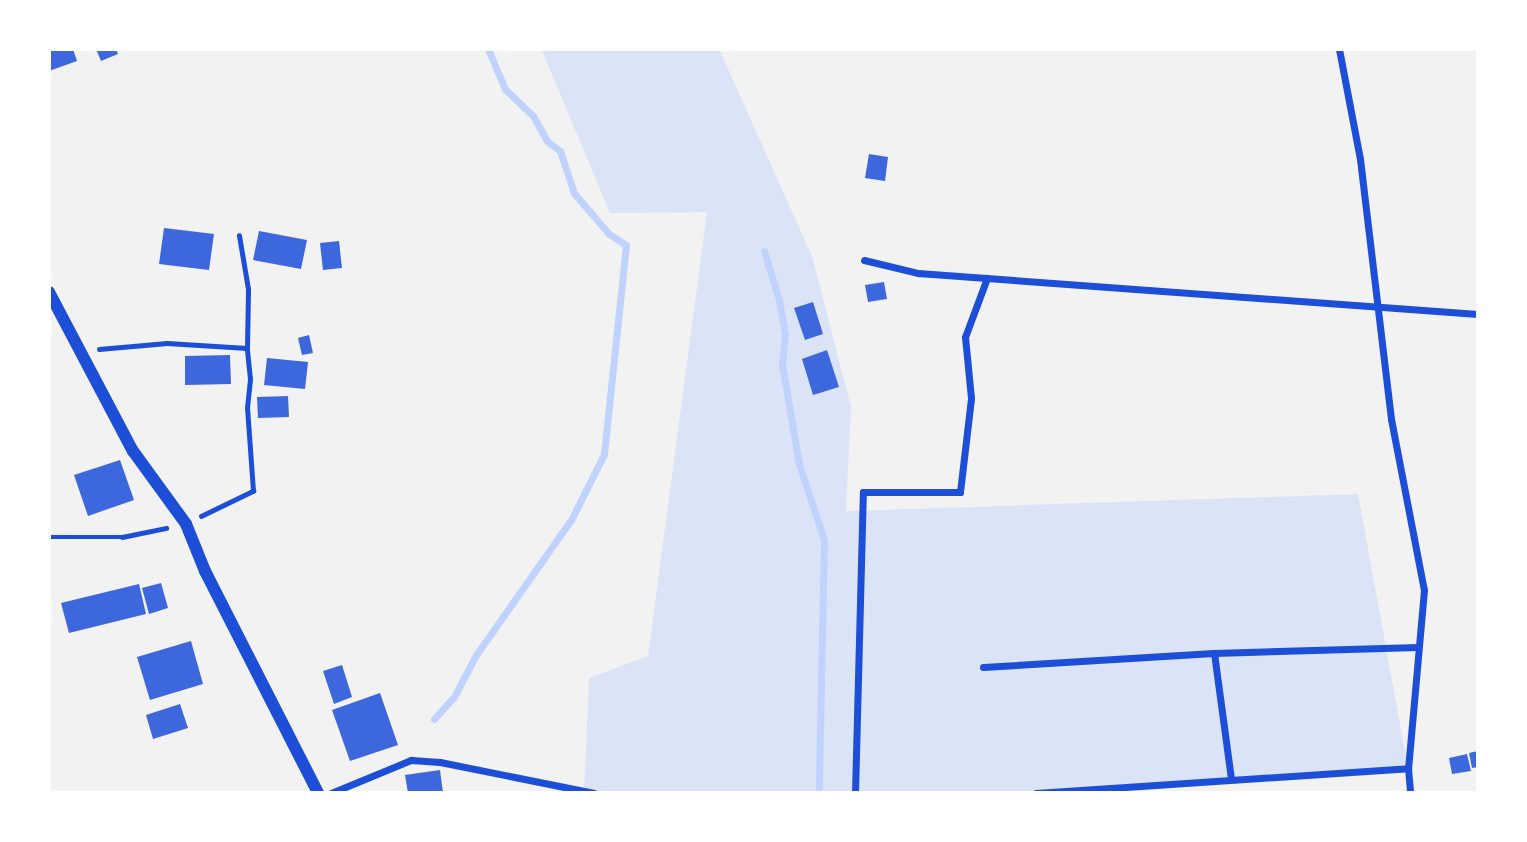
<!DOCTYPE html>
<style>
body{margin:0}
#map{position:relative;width:1527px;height:842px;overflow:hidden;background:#f2f2f2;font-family:Arial,sans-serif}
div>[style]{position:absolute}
.green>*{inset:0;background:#dbe4f7}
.stream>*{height:7px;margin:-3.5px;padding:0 3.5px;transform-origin:3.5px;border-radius:3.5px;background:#bfd3fe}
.building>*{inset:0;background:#3d67dc}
.path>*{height:4.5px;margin:-2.25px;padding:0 2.25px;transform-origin:2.25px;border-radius:2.25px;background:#1d4ed8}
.minor>*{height:7px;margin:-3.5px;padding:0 3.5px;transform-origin:3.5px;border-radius:3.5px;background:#1d4ed8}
.tertiary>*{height:12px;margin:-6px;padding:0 6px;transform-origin:6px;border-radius:6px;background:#1d4ed8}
span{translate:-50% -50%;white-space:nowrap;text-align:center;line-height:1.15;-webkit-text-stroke:6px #fff;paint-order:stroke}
.frame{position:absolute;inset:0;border:51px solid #fff;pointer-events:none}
</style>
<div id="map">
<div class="green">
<div style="clip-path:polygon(537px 49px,719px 49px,812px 256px,851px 407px,846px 511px,1358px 494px,1408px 768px,1048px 793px,584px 792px,589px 678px,648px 656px,707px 212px,610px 213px,542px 51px)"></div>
</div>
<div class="stream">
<div style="left:764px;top:251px;width:51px;rotate:73deg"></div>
<div style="left:779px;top:300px;width:36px;rotate:80deg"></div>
<div style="left:785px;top:335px;width:29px;rotate:96deg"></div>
<div style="left:782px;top:364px;width:101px;rotate:80.4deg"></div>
<div style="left:799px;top:464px;width:80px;rotate:71.8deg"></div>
<div style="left:824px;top:540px;width:249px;rotate:91.2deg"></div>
<div style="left:434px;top:719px;width:30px;rotate:-48deg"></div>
<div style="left:454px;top:697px;width:47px;rotate:-62.4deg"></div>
<div style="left:476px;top:655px;width:165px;rotate:-54.9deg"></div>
<div style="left:571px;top:520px;width:74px;rotate:-63.4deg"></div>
<div style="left:604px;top:454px;width:210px;rotate:-84deg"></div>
<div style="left:626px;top:245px;width:20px;rotate:-147deg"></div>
<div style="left:609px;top:234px;width:54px;rotate:-130.5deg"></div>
<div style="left:574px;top:193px;width:44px;rotate:-108.4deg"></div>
<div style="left:560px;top:151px;width:16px;rotate:-142deg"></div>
<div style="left:547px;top:141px;width:29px;rotate:-119deg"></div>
<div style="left:533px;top:116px;width:39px;rotate:-136deg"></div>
<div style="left:505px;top:89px;width:43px;rotate:-113deg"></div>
</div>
<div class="building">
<div style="clip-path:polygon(49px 49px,73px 49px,77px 61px,49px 71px)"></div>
<div style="clip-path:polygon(96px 49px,116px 49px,118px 54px,101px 61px)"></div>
<div style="clip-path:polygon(869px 154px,888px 157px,885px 181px,865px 178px)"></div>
<div style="clip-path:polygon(164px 228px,214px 234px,209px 270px,159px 264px)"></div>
<div style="clip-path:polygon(259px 231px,307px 240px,301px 269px,253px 260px)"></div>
<div style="clip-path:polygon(339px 241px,342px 268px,323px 270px,320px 243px)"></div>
<div style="clip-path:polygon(884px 282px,887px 299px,868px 302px,865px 285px)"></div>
<div style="clip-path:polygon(813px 302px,823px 334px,805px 340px,794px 308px)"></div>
<div style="clip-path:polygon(309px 335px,313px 353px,302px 355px,298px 338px)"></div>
<div style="clip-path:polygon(827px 350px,839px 387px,813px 395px,802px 359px)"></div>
<div style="clip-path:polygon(230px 355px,231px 384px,185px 385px,185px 356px)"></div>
<div style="clip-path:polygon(267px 358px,308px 362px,305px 389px,264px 385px)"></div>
<div style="clip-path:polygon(288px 396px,289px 417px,258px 418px,257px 397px)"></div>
<div style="clip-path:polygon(120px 460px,134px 500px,88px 516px,74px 475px)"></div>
<div style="clip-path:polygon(161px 583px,168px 608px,149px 614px,142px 588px)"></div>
<div style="clip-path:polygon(139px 584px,146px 614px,69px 633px,61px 603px)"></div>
<div style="clip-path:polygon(191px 641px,203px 684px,150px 700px,137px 657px)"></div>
<div style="clip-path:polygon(342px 665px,352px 697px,334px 704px,323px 671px)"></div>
<div style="clip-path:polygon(380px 693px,398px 745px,350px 761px,332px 710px)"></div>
<div style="clip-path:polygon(180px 704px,188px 728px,153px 739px,146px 715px)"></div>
<div style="clip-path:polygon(1478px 751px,1478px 767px,1472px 768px,1469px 753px)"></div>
<div style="clip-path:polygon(1467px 754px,1471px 771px,1452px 774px,1449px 758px)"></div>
<div style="clip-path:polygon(440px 770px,443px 793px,408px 793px,405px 775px)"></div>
</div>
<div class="path">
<div style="left:99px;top:349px;width:68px;rotate:-5deg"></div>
<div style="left:167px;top:343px;width:80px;rotate:3.6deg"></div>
<div style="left:247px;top:348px;width:59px;rotate:-89deg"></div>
<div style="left:248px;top:289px;width:54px;rotate:-99.6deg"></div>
<div style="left:201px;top:516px;width:58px;rotate:-25.7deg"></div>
<div style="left:253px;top:491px;width:83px;rotate:-94.1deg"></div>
<div style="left:247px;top:408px;width:29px;rotate:-84deg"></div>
<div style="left:250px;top:379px;width:31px;rotate:-96deg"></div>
<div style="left:49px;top:537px;width:73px"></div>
<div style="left:122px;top:537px;width:45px;rotate:-11.6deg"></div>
</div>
<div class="minor">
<div style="left:1339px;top:49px;width:112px;rotate:79.2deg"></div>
<div style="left:1360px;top:159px;width:262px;rotate:83.2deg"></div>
<div style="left:1391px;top:419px;width:174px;rotate:79.1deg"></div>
<div style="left:1424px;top:590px;width:179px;rotate:95.1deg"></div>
<div style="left:1408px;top:768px;width:25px;rotate:85deg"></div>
<div style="left:864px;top:260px;width:56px;rotate:13.5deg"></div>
<div style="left:918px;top:273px;width:561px;rotate:4.19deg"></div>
<div style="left:1214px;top:653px;width:127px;rotate:82.3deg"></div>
<div style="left:983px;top:667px;width:231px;rotate:-3.5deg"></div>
<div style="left:1214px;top:653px;width:204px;rotate:-1.7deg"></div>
<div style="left:331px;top:793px;width:87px;rotate:-22.4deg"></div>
<div style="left:411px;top:760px;width:29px;rotate:4deg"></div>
<div style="left:440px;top:762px;width:157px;rotate:11.4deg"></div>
<div style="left:855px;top:793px;width:301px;rotate:-88.5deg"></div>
<div style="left:863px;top:492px;width:97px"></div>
<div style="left:960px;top:492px;width:95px;rotate:-83.3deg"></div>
<div style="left:971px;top:398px;width:61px;rotate:-95.6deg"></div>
<div style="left:965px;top:337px;width:63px;rotate:-69.6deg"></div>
<div style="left:1036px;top:793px;width:373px;rotate:-3.8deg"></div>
</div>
<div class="tertiary">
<div style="left:49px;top:292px;width:180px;rotate:62.2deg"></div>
<div style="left:133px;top:451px;width:90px;rotate:54deg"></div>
<div style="left:186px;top:524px;width:51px;rotate:68deg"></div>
<div style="left:205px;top:571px;width:249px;rotate:63deg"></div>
</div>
<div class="frame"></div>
</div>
